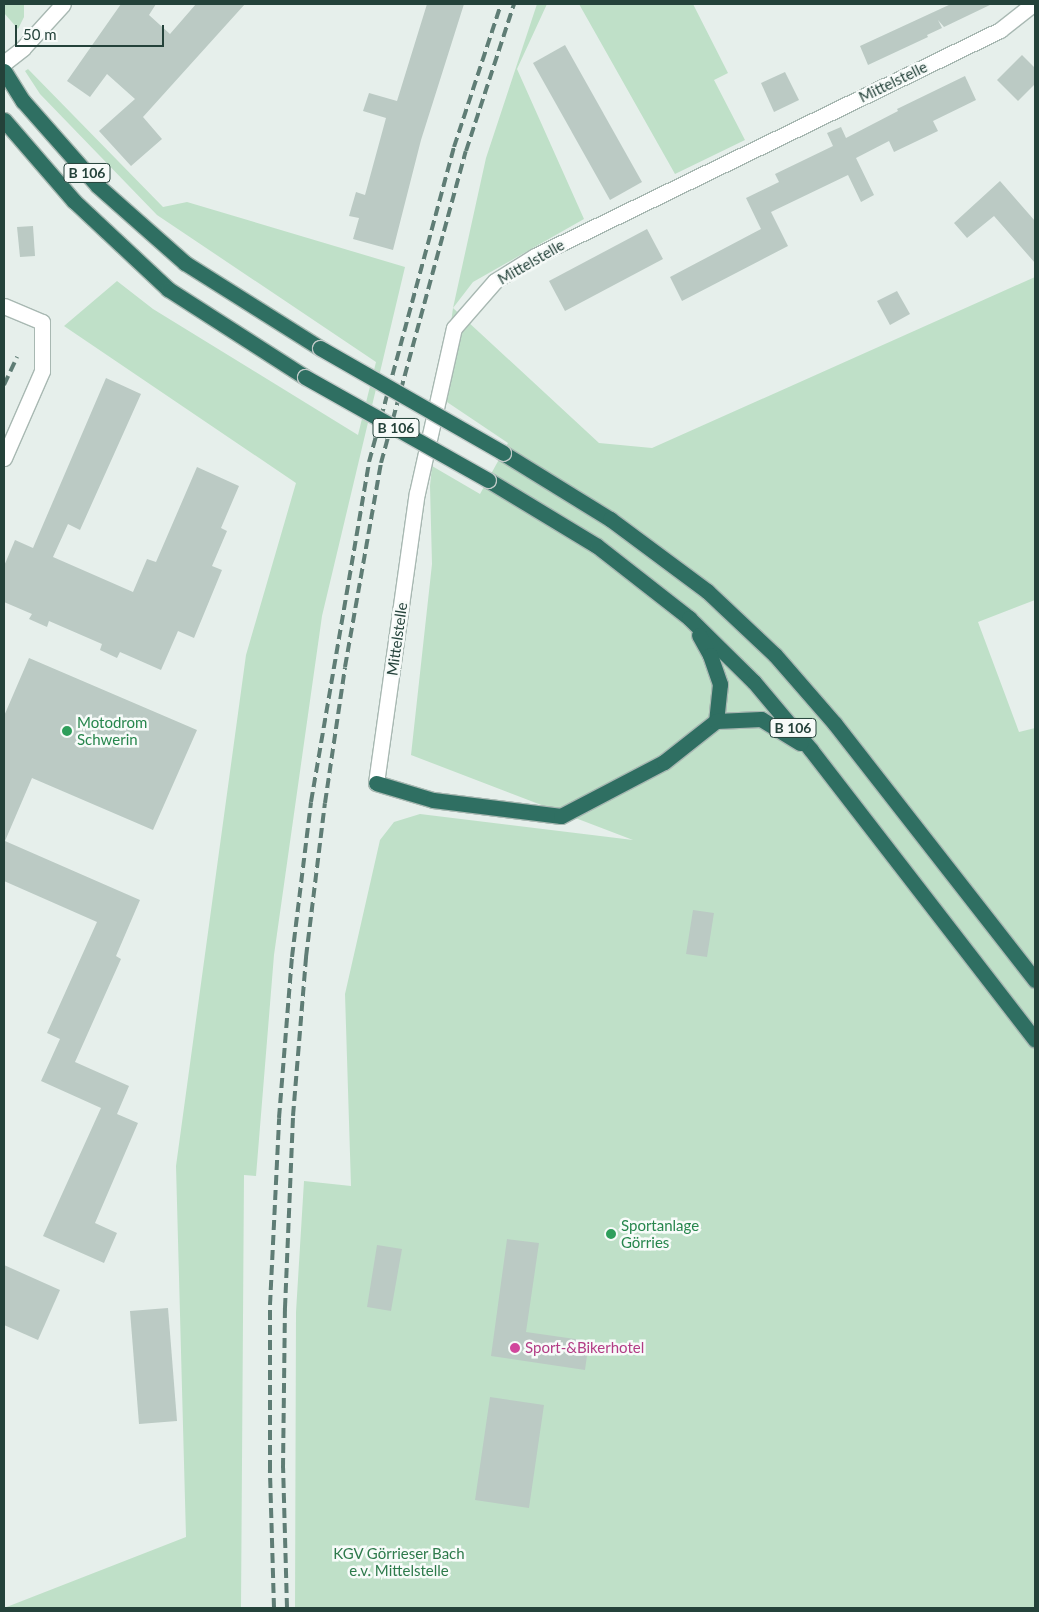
<!DOCTYPE html>
<meta charset="utf-8">
<style>
body{margin:0}
#map{position:relative;width:1039px;height:1612px;overflow:hidden;background:#e6efeb;font-family:Lato,sans-serif}
div>[style]{position:absolute}
.green>*{inset:0;background:#bfe0c8}
.building>*{inset:0;background:#bbcac4}
.roads{filter:drop-shadow(1px 0 #a8b8b2) drop-shadow(-1px 0 #a8b8b2) drop-shadow(0 1px #a8b8b2) drop-shadow(0 -1px #a8b8b2)}
.street>*{height:15px;margin:-7.5px;padding:0 7.5px;transform-origin:7.5px;border-radius:7.5px;background:#fff}
.secondary>*{height:15px;margin:-7.5px;padding:0 7.5px;transform-origin:7.5px;border-radius:7.5px;background:#fff}
.highway>*{height:15px;margin:-7.5px;padding:0 7.5px;transform-origin:7.5px;border-radius:7.5px;background:#2f6f62}
.rail>*{height:4px;margin-top:-2px;transform-origin:0;background:repeating-linear-gradient(90deg,#5f7d75 0 10px,transparent 0 15px)}
.bridges{filter:drop-shadow(1px 0 #c2cac8) drop-shadow(-1px 0 #c2cac8) drop-shadow(0 1px #c2cac8) drop-shadow(0 -1px #c2cac8)}
.highway-bridge>*{height:15px;margin:-7.5px;padding:0 7.5px;transform-origin:7.5px;border-radius:7.5px;background:#2f6f62}
.dots>*{width:14px;height:14px;translate:-50% -50%;box-sizing:border-box;border:2px solid #f7fbf9;border-radius:50%}
span{translate:-50% -50%;white-space:nowrap;text-align:center;line-height:1.15;-webkit-text-stroke:5px #f7fbf9;paint-order:stroke}
.shield-label span{padding:1px 4px;background:#f7fbf9;border:1px solid;border-radius:4px;-webkit-text-stroke-width:0}
.shield-label{font-size:14px;color:#24423a;font-weight:700}
.street-label{font-size:15px;color:#24423a}
.leisure-label{font-size:15px;color:#27864d}
.left{translate:0 -50%;text-align:left}
.hotel-label{font-size:15px;color:#b23c85}
.park-label{font-size:15px;color:#2d7a4b}
.frame{position:absolute;inset:0;border:5px solid #24423a;pointer-events:none}
.scale{position:absolute;left:15px;top:25px;width:149px;height:22px;box-sizing:border-box;border:2px solid #24423a;border-top:0;padding-left:6px;font-size:15px;line-height:18px;white-space:nowrap;color:#24423a;-webkit-text-stroke:4px #f7fbf9;paint-order:stroke}
</style>
<div id="map">
<div class="green">
<div style="clip-path:polygon(4px 4px,24px 4px,24px 17px,18px 29px,4px 13px)"></div>
<div style="clip-path:polygon(537px 4px,547px 4px,517px 69px,584px 219px,473px 282px,453px 308px,599px 443px,652px 448px,1035px 277px,1035px 600px,978px 622px,1019px 732px,1035px 728px,1035px 1608px,295px 1608px,296px 1312px,304px 1181px,351px 1186px,345px 994px,380px 840px,394px 822px,420px 814px,633px 840px,411px 755px,432px 564px,430px 486px,432px 466px,480px 494px,508px 443px,441px 398px,453px 308px,486px 158px)"></div>
<div style="clip-path:polygon(579px 4px,693px 4px,728px 73px,714px 80px,745px 140px,675px 174px)"></div>
<div style="clip-path:polygon(28px 69px,163px 207px,187px 202px,405px 267px,322px 616px,274px 955px,256px 1176px,244px 1175px,241px 1608px,4px 1608px,186px 1537px,176px 1166px,246px 655px,296px 483px,64px 326px,117px 281px,153px 309px,358px 435px,376px 362px,157px 215px,40px 94px,25px 71px)"></div>
</div>
<div class="building">
<div style="clip-path:polygon(121px 4px,156px 4px,149px 15px,170px 34px,196px 4px,245px 4px,143px 117px,162px 139px,131px 166px,99px 131px,135px 99px,107px 74px,90px 97px,67px 81px)"></div>
<div style="clip-path:polygon(427px 4px,464px 4px,421px 140px,393px 250px,353px 239px,359px 218px,349px 216px,356px 192px,365px 195px,386px 118px,363px 111px,369px 93px,397px 101px)"></div>
<div style="clip-path:polygon(951px 4px,992px 4px,944px 27px,938px 20px,942px 28px,927px 35px,928px 37px,868px 65px,860px 46px)"></div>
<div style="clip-path:polygon(565px 45px,642px 182px,610px 200px,533px 63px)"></div>
<div style="clip-path:polygon(1022px 55px,1035px 68px,1035px 84px,1018px 101px,997px 80px)"></div>
<div style="clip-path:polygon(785px 72px,799px 100px,774px 112px,761px 83px)"></div>
<div style="clip-path:polygon(965px 76px,976px 100px,933px 121px,938px 131px,894px 152px,889px 141px,856px 158px,874px 195px,861px 202px,848px 175px,771px 212px,788px 246px,682px 301px,670px 277px,761px 229px,746px 198px,779px 182px,775px 174px,833px 146px,827px 133px,841px 127px,846px 138px,898px 111px,897px 109px)"></div>
<div style="clip-path:polygon(1000px 181px,1035px 221px,1035px 263px,994px 216px,967px 238px,954px 223px)"></div>
<div style="clip-path:polygon(33px 226px,35px 256px,20px 257px,17px 227px)"></div>
<div style="clip-path:polygon(647px 229px,663px 259px,565px 311px,549px 281px)"></div>
<div style="clip-path:polygon(897px 291px,910px 314px,890px 325px,877px 301px)"></div>
<div style="clip-path:polygon(106px 378px,141px 394px,80px 530px,68px 524px,53px 557px,133px 592px,147px 559px,156px 562px,197px 467px,239px 486px,221px 528px,227px 531px,212px 566px,222px 570px,194px 638px,178px 631px,161px 670px,120px 652px,117px 658px,100px 650px,102px 644px,49px 621px,47px 627px,29px 619px,32px 614px,4px 602px,4px 566px,15px 540px,33px 548px)"></div>
<div style="clip-path:polygon(29px 658px,197px 730px,153px 830px,32px 778px,5px 841px,140px 900px,116px 956px,121px 959px,75px 1062px,129px 1086px,117px 1114px,138px 1123px,95px 1223px,117px 1233px,104px 1263px,43px 1236px,101px 1108px,41px 1081px,60px 1039px,47px 1033px,97px 922px,4px 881px,4px 716px)"></div>
<div style="clip-path:polygon(693px 910px,714px 913px,707px 957px,686px 954px)"></div>
<div style="clip-path:polygon(507px 1239px,539px 1243px,526px 1332px,589px 1341px,585px 1370px,491px 1356px)"></div>
<div style="clip-path:polygon(377px 1245px,402px 1249px,391px 1311px,367px 1307px)"></div>
<div style="clip-path:polygon(4px 1265px,60px 1290px,38px 1340px,4px 1325px)"></div>
<div style="clip-path:polygon(168px 1308px,177px 1421px,139px 1424px,130px 1311px)"></div>
<div style="clip-path:polygon(490px 1397px,544px 1405px,529px 1508px,475px 1500px)"></div>
</div>
<div class="roads">
<div class="street">
<div style="left:4px;top:306px;width:41px;rotate:22.8deg"></div>
<div style="left:42px;top:322px;width:49px;rotate:90deg"></div>
<div style="left:42px;top:371px;width:95px;rotate:113.6deg"></div>
<div style="left:376px;top:783px;width:293px;rotate:-82deg"></div>
<div style="left:417px;top:493px;width:169px;rotate:-77.4deg"></div>
<div style="left:454px;top:328px;width:62px;rotate:-48.9deg"></div>
<div style="left:495px;top:281px;width:47px;rotate:-32deg"></div>
<div style="left:535px;top:256px;width:517px;rotate:-25.92deg"></div>
<div style="left:1000px;top:30px;width:42px;rotate:-38.2deg"></div>
</div>
<div class="secondary">
<div style="left:4px;top:63px;width:24px;rotate:-38deg"></div>
<div style="left:23px;top:48px;width:59px;rotate:-47.7deg"></div>
</div>
<div class="highway">
<div style="left:4px;top:71px;width:36px;rotate:58deg"></div>
<div style="left:23px;top:101px;width:113px;rotate:48.6deg"></div>
<div style="left:98px;top:186px;width:116px;rotate:41.5deg"></div>
<div style="left:185px;top:263px;width:160px;rotate:32.2deg"></div>
<div style="left:4px;top:120px;width:107px;rotate:49.2deg"></div>
<div style="left:74px;top:201px;width:129px;rotate:43.1deg"></div>
<div style="left:168px;top:289px;width:163px;rotate:32.7deg"></div>
<div style="left:503px;top:453px;width:126px;rotate:31.7deg"></div>
<div style="left:610px;top:519px;width:121px;rotate:36.6deg"></div>
<div style="left:707px;top:591px;width:93px;rotate:43.3deg"></div>
<div style="left:775px;top:655px;width:91px;rotate:49deg"></div>
<div style="left:835px;top:724px;width:325px;rotate:52deg"></div>
<div style="left:488px;top:480px;width:127px;rotate:31.2deg"></div>
<div style="left:597px;top:546px;width:117px;rotate:38deg"></div>
<div style="left:689px;top:618px;width:91px;rotate:44.6deg"></div>
<div style="left:754px;top:682px;width:89px;rotate:50deg"></div>
<div style="left:811px;top:750px;width:366px;rotate:52.3deg"></div>
<div style="left:699px;top:635px;width:23px;rotate:61deg"></div>
<div style="left:710px;top:655px;width:31px;rotate:71deg"></div>
<div style="left:720px;top:684px;width:37px;rotate:96deg"></div>
<div style="left:376px;top:783px;width:59px;rotate:16.6deg"></div>
<div style="left:433px;top:800px;width:129px;rotate:7.1deg"></div>
<div style="left:561px;top:816px;width:116px;rotate:-27.7deg"></div>
<div style="left:664px;top:762px;width:66px;rotate:-38.3deg"></div>
<div style="left:716px;top:721px;width:45px;rotate:-2.5deg"></div>
<div style="left:761px;top:719px;width:46px;rotate:31.6deg"></div>
</div>
</div>
<div class="rail">
<div style="left:4px;top:385px;width:31px;rotate:-65deg"></div>
<div style="left:274px;top:1608px;width:138px;rotate:-91.7deg"></div>
<div style="left:270px;top:1470px;width:165px;rotate:-90deg"></div>
<div style="left:270px;top:1305px;width:187px;rotate:-87.2deg"></div>
<div style="left:279px;top:1118px;width:162px;rotate:-85.4deg"></div>
<div style="left:292px;top:957px;width:156px;rotate:-83deg"></div>
<div style="left:311px;top:802px;width:345px;rotate:-80.3deg"></div>
<div style="left:369px;top:462px;width:326px;rotate:-74.9deg"></div>
<div style="left:454px;top:147px;width:151px;rotate:-71.8deg"></div>
<div style="left:287px;top:1608px;width:140px;rotate:-91.6deg"></div>
<div style="left:283px;top:1468px;width:160px;rotate:-89.3deg"></div>
<div style="left:285px;top:1308px;width:192px;rotate:-87.6deg"></div>
<div style="left:293px;top:1116px;width:160px;rotate:-85.3deg"></div>
<div style="left:306px;top:957px;width:155px;rotate:-83deg"></div>
<div style="left:325px;top:803px;width:137px;rotate:-81.6deg"></div>
<div style="left:345px;top:667px;width:207px;rotate:-80deg"></div>
<div style="left:381px;top:463px;width:323px;rotate:-74.8deg"></div>
<div style="left:466px;top:151px;width:155px;rotate:-71.9deg"></div>
</div>
<div class="bridges">
<div class="highway-bridge">
<div style="left:320px;top:348px;width:211px;rotate:29.8deg"></div>
<div style="left:305px;top:377px;width:210px;rotate:29.4deg"></div>
</div>
</div>
<div class="dots">
<div style="left:67px;top:731px;background:#2e9e5b"></div>
<div style="left:611px;top:1234px;background:#2e9e5b"></div>
<div style="left:515px;top:1348px;background:#d1479c"></div>
</div>
<div class="shield-label">
<span style="left:87px;top:173px">B 106</span>
<span style="left:396px;top:428px">B 106</span>
<span style="left:793px;top:728px">B 106</span>
</div>
<div class="street-label">
<span style="left:893px;top:82px;rotate:-26deg">Mittelstelle</span>
<span style="left:531px;top:262px;rotate:-30deg">Mittelstelle</span>
<span style="left:397px;top:639px;rotate:-82deg">Mittelstelle</span>
</div>
<div class="leisure-label">
<span class="left" style="left:77px;top:731px">Motodrom<br>Schwerin</span>
<span class="left" style="left:621px;top:1234px">Sportanlage<br>Görries</span>
</div>
<div class="hotel-label">
<span class="left" style="left:525px;top:1348px">Sport-&amp;Bikerhotel</span>
</div>
<div class="park-label">
<span style="left:399px;top:1562px">KGV Görrieser Bach<br>e.v. Mittelstelle</span>
</div>
<div class="frame"></div>
<div class="scale">50 m</div>
</div>
